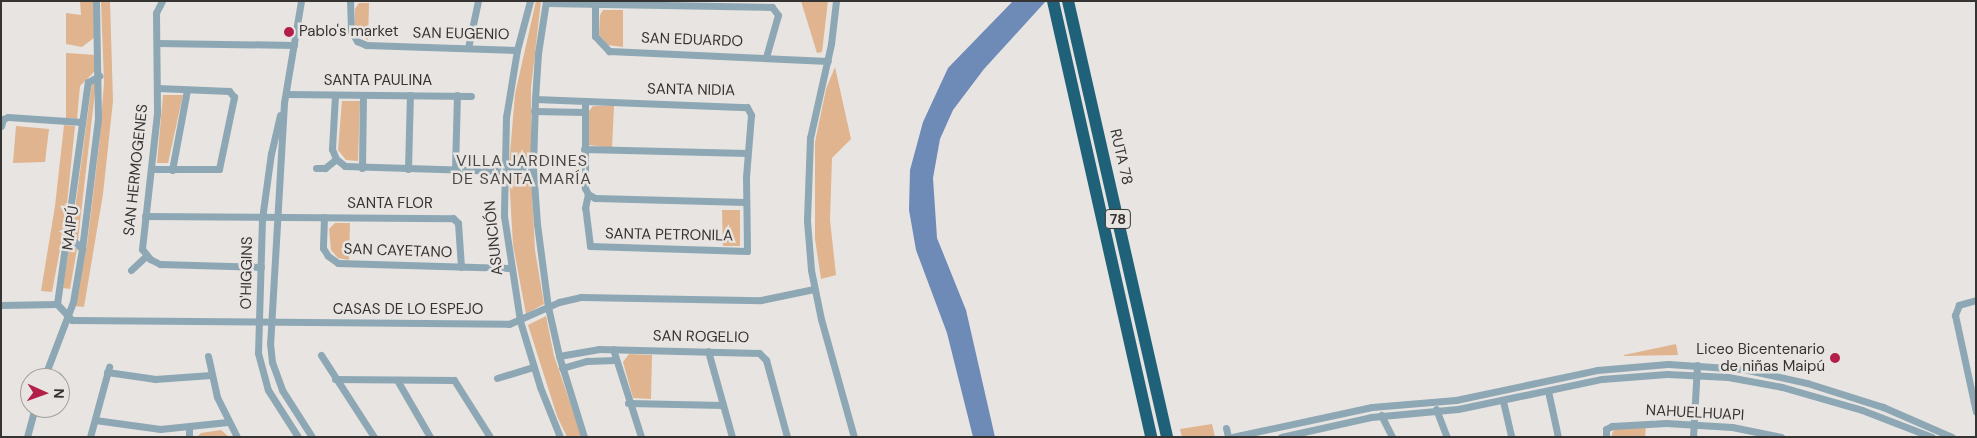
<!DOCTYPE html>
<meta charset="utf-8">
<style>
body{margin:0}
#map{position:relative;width:1977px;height:438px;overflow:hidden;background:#e8e4e1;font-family:"DM Sans",sans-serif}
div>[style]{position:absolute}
.green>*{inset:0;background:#dfb48e}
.water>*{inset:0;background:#6e8bb8}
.street>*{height:7px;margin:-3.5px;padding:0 3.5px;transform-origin:3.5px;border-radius:3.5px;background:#8da8b4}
.highway>*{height:12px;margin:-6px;padding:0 6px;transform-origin:6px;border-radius:6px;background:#1f6179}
.dots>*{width:14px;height:14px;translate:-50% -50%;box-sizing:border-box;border:2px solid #e8e4e1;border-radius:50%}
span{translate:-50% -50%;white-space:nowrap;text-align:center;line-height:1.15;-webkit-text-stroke:5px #e8e4e1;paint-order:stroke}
.shield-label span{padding:1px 4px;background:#e8e4e1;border:1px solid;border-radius:4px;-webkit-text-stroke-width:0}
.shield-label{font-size:14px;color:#353433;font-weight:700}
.poi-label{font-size:15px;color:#353433}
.left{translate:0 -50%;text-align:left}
.right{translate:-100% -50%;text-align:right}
.street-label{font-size:15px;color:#353433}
.neighbourhood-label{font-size:16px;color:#4b4946;letter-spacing:1px}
.frame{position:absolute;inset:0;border:2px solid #353433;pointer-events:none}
.north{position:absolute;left:20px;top:368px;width:50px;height:50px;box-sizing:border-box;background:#e8e4e1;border:1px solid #a09e9b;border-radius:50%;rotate:92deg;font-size:14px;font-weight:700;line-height:20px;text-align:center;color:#353433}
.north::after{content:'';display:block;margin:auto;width:18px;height:22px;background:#b22049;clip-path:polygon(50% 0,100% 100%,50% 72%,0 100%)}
</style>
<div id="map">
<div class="green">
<div style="clip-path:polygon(80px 1px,93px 1px,95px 37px,82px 47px,66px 44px,66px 13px,81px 15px)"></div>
<div style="clip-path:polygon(101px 1px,110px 1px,113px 101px,103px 194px,84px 307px,74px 306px,87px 245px,99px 146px,104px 83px)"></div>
<div style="clip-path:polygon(536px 1px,541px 1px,531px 88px,531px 161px,509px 165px,515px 94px)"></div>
<div style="clip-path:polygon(801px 1px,828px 1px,822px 52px,817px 53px)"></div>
<div style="clip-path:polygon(359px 3px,369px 3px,368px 40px,360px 36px,355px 26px,355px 9px)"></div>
<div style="clip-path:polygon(603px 10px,623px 10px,623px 47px,608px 45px,599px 35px,600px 15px)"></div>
<div style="clip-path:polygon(66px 53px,96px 55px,96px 70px,80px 86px,77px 119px,66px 118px)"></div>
<div style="clip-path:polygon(835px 67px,851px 139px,832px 158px,830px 220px,836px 275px,821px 279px,815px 239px,815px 142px,826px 89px)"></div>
<div style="clip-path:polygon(92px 83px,96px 83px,78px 240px,71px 239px)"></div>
<div style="clip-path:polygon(163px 95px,183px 95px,168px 163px,157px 163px)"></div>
<div style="clip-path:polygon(342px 101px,360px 101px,358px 161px,346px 160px,338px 150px)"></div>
<div style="clip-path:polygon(593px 106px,614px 106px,612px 148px,589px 145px,589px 111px)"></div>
<div style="clip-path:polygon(64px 125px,75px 126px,65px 223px,52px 292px,41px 291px,55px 206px)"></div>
<div style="clip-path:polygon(16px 126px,49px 129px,45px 162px,13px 163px)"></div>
<div style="clip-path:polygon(531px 173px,535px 250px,544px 304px,526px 314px,513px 245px,509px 176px)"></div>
<div style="clip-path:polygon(722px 210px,740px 210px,740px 246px,723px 246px)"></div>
<div style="clip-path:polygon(335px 223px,350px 223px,349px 260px,338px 258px,331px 250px,329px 229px)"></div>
<div style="clip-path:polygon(74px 246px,77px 249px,70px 289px,63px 288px,69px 248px)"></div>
<div style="clip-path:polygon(546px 316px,554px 356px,582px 437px,567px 437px,557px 416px,528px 325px)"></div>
<div style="clip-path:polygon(1676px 344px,1678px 355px,1624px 356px,1624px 355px)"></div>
<div style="clip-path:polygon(629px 354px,652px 355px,651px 399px,633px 398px,623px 362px)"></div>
<div style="clip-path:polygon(1212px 424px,1215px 437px,1182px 437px,1180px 429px)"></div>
<div style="clip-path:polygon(1646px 426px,1645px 437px,1611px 437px,1614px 429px)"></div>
<div style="clip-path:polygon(221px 430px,229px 437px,197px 437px,201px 433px)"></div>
</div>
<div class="water">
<div style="clip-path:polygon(1013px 1px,1046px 1px,984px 69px,953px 110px,940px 139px,933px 178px,937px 238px,966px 310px,995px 437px,973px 437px,947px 333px,916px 250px,909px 210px,910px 170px,923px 122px,948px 68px)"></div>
</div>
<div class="street">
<div style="left:162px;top:1px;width:13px;rotate:117deg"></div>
<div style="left:156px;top:13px;width:100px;rotate:89.4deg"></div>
<div style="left:157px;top:113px;width:137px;rotate:96.3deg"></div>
<div style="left:142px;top:249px;width:13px;rotate:51deg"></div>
<div style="left:150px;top:259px;width:11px;rotate:27deg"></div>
<div style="left:160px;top:264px;width:101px;rotate:1.7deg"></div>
<div style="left:301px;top:1px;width:103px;rotate:99.5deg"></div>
<div style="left:284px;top:103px;width:240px;rotate:93.3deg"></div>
<div style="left:270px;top:343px;width:19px;rotate:84deg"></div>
<div style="left:272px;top:362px;width:30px;rotate:70deg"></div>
<div style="left:282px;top:390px;width:56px;rotate:57.4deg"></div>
<div style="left:350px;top:1px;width:30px;rotate:88deg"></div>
<div style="left:351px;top:31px;width:12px;rotate:59deg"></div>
<div style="left:357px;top:41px;width:10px;rotate:24deg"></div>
<div style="left:366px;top:45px;width:151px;rotate:1.9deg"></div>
<div style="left:530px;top:1px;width:51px;rotate:104.9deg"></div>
<div style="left:517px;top:50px;width:68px;rotate:99.3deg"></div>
<div style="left:506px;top:117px;width:99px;rotate:91.2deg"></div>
<div style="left:504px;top:216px;width:106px;rotate:81.3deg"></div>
<div style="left:520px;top:321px;width:69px;rotate:73.1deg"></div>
<div style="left:540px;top:387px;width:54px;rotate:68.2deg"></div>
<div style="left:546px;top:1px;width:53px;rotate:98.7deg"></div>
<div style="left:538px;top:53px;width:46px;rotate:93.7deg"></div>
<div style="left:535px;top:99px;width:68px;rotate:91.7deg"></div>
<div style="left:533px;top:167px;width:57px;rotate:86deg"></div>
<div style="left:537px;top:224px;width:84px;rotate:82.5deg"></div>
<div style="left:548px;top:307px;width:50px;rotate:77.3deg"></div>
<div style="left:559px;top:356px;width:85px;rotate:72.8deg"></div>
<div style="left:836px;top:1px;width:43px;rotate:96.6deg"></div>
<div style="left:831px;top:44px;width:96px;rotate:102.6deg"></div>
<div style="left:810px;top:138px;width:83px;rotate:92.1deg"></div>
<div style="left:807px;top:221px;width:49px;rotate:85.3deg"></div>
<div style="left:811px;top:270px;width:50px;rotate:78.5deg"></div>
<div style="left:821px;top:319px;width:123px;rotate:74.4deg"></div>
<div style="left:546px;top:3px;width:226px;rotate:1deg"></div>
<div style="left:772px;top:7px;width:10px;rotate:53deg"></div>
<div style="left:778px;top:15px;width:44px;rotate:105.9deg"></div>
<div style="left:595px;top:4px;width:32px;rotate:90deg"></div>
<div style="left:595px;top:36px;width:21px;rotate:47deg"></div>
<div style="left:609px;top:51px;width:219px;rotate:2.6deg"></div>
<div style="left:157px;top:43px;width:137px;rotate:0.8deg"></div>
<div style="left:468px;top:48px;width:48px;rotate:-78deg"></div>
<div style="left:286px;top:94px;width:185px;rotate:0.6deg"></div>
<div style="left:335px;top:95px;width:54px;rotate:93.2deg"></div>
<div style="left:332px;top:149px;width:11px;rotate:68deg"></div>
<div style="left:336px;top:159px;width:11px;rotate:38deg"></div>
<div style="left:345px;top:166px;width:158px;rotate:1.8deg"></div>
<div style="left:503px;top:171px;width:30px;rotate:-8deg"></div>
<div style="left:535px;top:99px;width:212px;rotate:2.2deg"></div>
<div style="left:747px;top:107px;width:9px;rotate:63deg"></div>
<div style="left:751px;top:115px;width:62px;rotate:94.6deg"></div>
<div style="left:746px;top:177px;width:74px;rotate:89.2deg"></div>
<div style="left:747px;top:251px;width:157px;rotate:-178.2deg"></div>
<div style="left:590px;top:246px;width:38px;rotate:-97deg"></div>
<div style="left:585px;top:208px;width:14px;rotate:-78deg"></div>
<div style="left:588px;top:194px;width:7px;rotate:-117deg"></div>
<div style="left:585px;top:188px;width:87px;rotate:-90deg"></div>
<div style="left:534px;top:111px;width:51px;rotate:1.1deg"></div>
<div style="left:280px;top:115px;width:39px;rotate:103deg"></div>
<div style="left:271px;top:153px;width:67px;rotate:97.8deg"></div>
<div style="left:262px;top:219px;width:134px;rotate:91.7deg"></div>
<div style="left:258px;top:353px;width:38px;rotate:75deg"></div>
<div style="left:268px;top:390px;width:56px;rotate:57.4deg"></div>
<div style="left:1px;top:126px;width:7px;rotate:-74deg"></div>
<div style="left:3px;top:119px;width:5px;rotate:-22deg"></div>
<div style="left:8px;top:117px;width:74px;rotate:3.9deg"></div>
<div style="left:584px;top:149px;width:163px;rotate:1.4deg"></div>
<div style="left:316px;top:168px;width:9px"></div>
<div style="left:325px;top:168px;width:14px;rotate:-39deg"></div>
<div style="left:362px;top:168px;width:72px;rotate:-89.2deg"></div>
<div style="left:151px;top:169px;width:68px"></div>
<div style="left:219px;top:169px;width:74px;rotate:-78.2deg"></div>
<div style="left:234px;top:97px;width:8px;rotate:-130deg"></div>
<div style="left:229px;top:91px;width:71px;rotate:-177.6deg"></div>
<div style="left:408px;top:169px;width:74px;rotate:-88.5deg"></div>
<div style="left:172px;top:170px;width:81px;rotate:-79.4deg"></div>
<div style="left:455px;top:170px;width:75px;rotate:-88.5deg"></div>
<div style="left:588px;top:194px;width:8px;rotate:30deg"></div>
<div style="left:595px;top:198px;width:150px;rotate:1.5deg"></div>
<div style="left:145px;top:216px;width:308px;rotate:0.4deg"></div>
<div style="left:453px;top:218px;width:7px;rotate:45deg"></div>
<div style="left:458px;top:223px;width:44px;rotate:86.1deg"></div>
<div style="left:324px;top:217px;width:31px;rotate:92deg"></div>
<div style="left:323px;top:248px;width:9px;rotate:58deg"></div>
<div style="left:328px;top:256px;width:12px;rotate:35deg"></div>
<div style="left:338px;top:263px;width:172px;rotate:1.7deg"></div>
<div style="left:67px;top:244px;width:8px;rotate:-14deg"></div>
<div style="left:75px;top:242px;width:10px;rotate:45deg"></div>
<div style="left:131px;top:270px;width:21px;rotate:-43deg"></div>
<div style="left:1976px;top:300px;width:18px;rotate:164deg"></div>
<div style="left:1959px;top:305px;width:11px;rotate:112deg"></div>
<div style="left:1955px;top:315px;width:99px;rotate:77.8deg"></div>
<div style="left:57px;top:304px;width:22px;rotate:47deg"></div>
<div style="left:72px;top:320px;width:437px;rotate:0.5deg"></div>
<div style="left:509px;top:324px;width:55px;rotate:-23.7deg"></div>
<div style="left:559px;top:302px;width:23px;rotate:-13deg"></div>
<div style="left:581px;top:297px;width:180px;rotate:1deg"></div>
<div style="left:761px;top:300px;width:54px;rotate:-11.7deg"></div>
<div style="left:57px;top:304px;width:224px;rotate:-82.1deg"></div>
<div style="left:88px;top:82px;width:13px;rotate:-29deg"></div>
<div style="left:1px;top:305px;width:56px;rotate:-1deg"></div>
<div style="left:613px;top:349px;width:92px;rotate:72.3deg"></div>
<div style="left:708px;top:351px;width:89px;rotate:74.4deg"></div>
<div style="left:321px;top:355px;width:98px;rotate:57.1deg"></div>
<div style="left:208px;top:356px;width:42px;rotate:77.6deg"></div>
<div style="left:217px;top:397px;width:45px;rotate:63.4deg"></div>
<div style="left:559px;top:356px;width:41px;rotate:-9.9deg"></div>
<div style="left:599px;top:349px;width:160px;rotate:1.4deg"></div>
<div style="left:759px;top:353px;width:10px;rotate:45deg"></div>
<div style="left:766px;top:360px;width:80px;rotate:74.7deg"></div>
<div style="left:562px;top:368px;width:26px;rotate:-16deg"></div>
<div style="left:587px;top:361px;width:28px;rotate:-2deg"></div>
<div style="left:107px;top:372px;width:49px;rotate:8.3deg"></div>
<div style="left:155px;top:379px;width:56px;rotate:-4.1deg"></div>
<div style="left:44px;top:378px;width:81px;rotate:-69.1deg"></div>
<div style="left:73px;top:302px;width:54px;rotate:-80.4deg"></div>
<div style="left:82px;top:249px;width:132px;rotate:-83deg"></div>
<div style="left:98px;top:118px;width:117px;rotate:-91deg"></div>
<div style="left:497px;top:378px;width:38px;rotate:-17deg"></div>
<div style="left:335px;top:379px;width:119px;rotate:0.5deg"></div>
<div style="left:454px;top:380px;width:67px;rotate:57.7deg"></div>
<div style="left:397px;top:380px;width:66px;rotate:59.9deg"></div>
<div style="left:1548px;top:391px;width:47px;rotate:77.7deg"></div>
<div style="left:1503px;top:401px;width:37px;rotate:77deg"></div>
<div style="left:628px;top:403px;width:95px;rotate:1.2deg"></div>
<div style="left:1436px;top:409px;width:30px;rotate:69deg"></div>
<div style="left:1381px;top:415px;width:25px;rotate:63deg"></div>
<div style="left:95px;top:420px;width:66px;rotate:7.9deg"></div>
<div style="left:160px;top:429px;width:68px;rotate:-5.9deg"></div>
<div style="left:189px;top:428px;width:9px;rotate:90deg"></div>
<div style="left:1226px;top:428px;width:9px;rotate:77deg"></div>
<div style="left:27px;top:437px;width:30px;rotate:-75deg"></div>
<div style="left:90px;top:437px;width:73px;rotate:-74.8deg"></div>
<div style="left:1232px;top:437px;width:143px;rotate:-12.1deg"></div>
<div style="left:1372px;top:407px;width:84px;rotate:-4.8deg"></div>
<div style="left:1456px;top:400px;width:144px;rotate:-12deg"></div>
<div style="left:1597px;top:370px;width:71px;rotate:-4.8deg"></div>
<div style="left:1668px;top:364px;width:75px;rotate:3.8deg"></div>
<div style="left:1743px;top:369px;width:66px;rotate:12.3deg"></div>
<div style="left:1807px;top:383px;width:80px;rotate:17.5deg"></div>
<div style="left:1883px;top:407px;width:75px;rotate:23.5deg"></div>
<div style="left:1281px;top:437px;width:92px;rotate:-12.5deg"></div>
<div style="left:1371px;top:417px;width:87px;rotate:-5.3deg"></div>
<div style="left:1458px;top:409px;width:147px;rotate:-11.8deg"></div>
<div style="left:1602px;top:379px;width:65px;rotate:-4.4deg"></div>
<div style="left:1667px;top:374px;width:61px;rotate:2.8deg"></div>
<div style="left:1728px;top:377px;width:55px;rotate:10.5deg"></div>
<div style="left:1782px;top:387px;width:83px;rotate:16deg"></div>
<div style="left:1862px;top:410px;width:75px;rotate:21.1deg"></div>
<div style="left:1606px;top:437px;width:8px;rotate:-90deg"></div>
<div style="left:1606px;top:429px;width:7px;rotate:-27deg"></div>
<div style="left:1612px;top:426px;width:54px;rotate:-3.2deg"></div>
<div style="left:1666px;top:423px;width:66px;rotate:3.5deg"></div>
<div style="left:1732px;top:427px;width:50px;rotate:11.5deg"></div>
<div style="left:1693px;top:437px;width:72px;rotate:-86.8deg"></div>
</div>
<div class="highway">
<div style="left:1053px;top:1px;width:447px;rotate:77.3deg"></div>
<div style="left:1068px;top:1px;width:447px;rotate:77.2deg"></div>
</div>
<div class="dots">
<div style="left:289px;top:32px;background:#b22049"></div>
<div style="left:1835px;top:358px;background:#b22049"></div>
</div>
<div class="shield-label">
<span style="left:1118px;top:219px">78</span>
</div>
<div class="poi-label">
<span class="left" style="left:299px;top:32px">Pablo's market</span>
<span class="right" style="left:1825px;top:358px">Liceo Bicentenario<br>de niñas Maipú</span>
</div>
<div class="street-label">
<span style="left:461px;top:34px;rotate:1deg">SAN EUGENIO</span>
<span style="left:692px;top:40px;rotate:2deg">SAN EDUARDO</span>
<span style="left:378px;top:81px">SANTA PAULINA</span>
<span style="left:691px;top:90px;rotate:1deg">SANTA NIDIA</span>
<span style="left:1121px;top:157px;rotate:77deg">RUTA 78</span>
<span style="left:136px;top:170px;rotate:-84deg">SAN HERMOGENES</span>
<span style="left:390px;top:204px">SANTA FLOR</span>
<span style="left:71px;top:228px;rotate:-82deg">MAIPÚ</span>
<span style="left:669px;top:235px;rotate:1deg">SANTA PETRONILA</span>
<span style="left:494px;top:238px;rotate:-96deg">ASUNCIÓN</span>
<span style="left:398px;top:251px;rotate:2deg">SAN CAYETANO</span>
<span style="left:247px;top:273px;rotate:-89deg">O'HIGGINS</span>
<span style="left:408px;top:310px">CASAS DE LO ESPEJO</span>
<span style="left:701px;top:337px;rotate:1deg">SAN ROGELIO</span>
<span style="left:1695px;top:413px;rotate:3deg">NAHUELHUAPI</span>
</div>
<div class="neighbourhood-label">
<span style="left:522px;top:170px">VILLA JARDINES<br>DE SANTA MARÍA</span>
</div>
<div class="frame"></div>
<div class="north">N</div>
</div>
